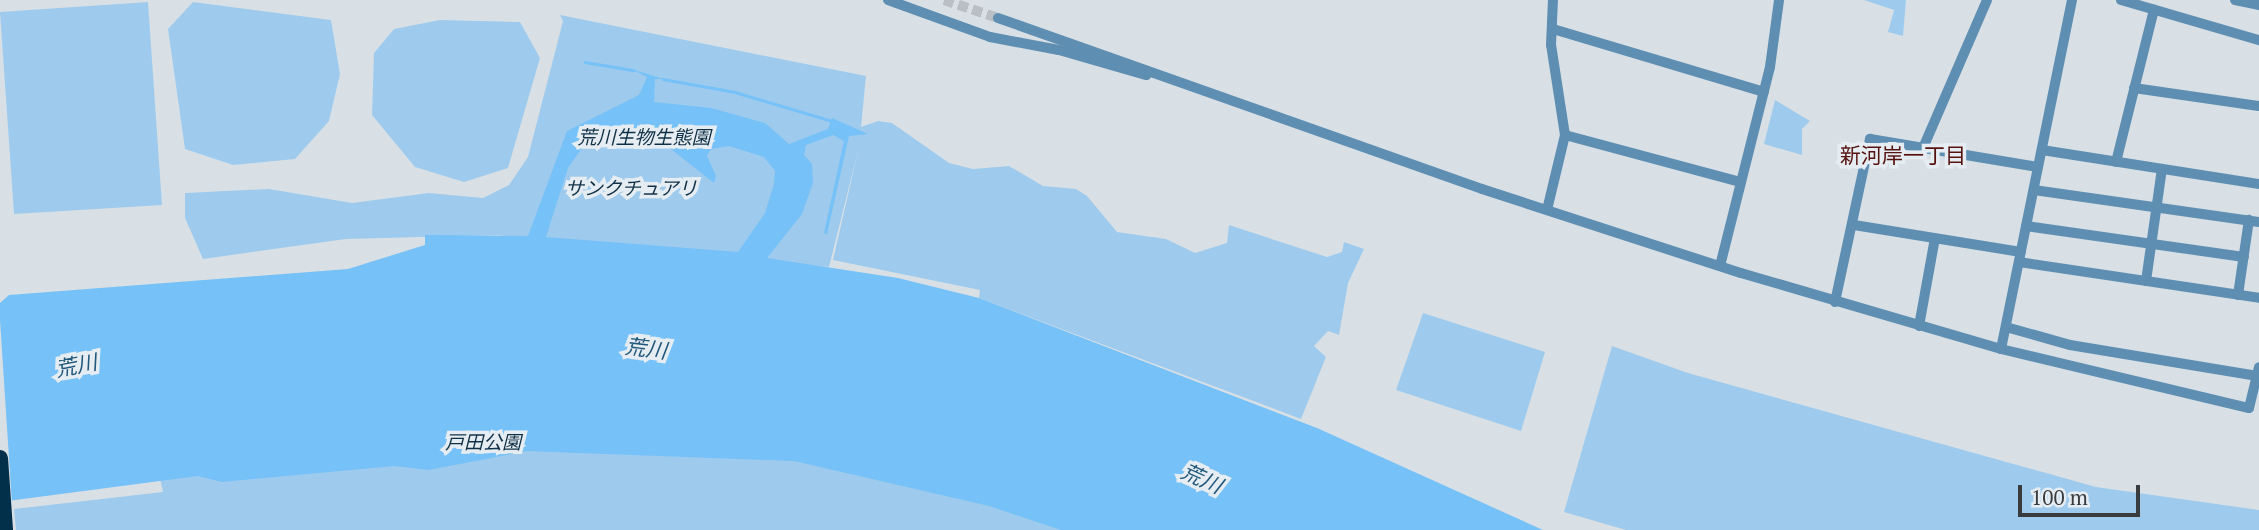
<!DOCTYPE html>
<meta charset="utf-8">
<style>
body{margin:0}
#map{position:relative;width:2259px;height:530px;overflow:hidden;background:#d9e0e5;font-family:"PT Serif","Noto Sans JP",serif}
div>[style]{position:absolute}
.green>*{inset:0;background:#9ecbed}
.water>*{inset:0;background:#76c1f7}
.pier>*{inset:0;background:#d9e0e5}
.stream>*{height:2.5px;margin:-1.25px;padding:0 1.25px;transform-origin:1.25px;border-radius:1.25px;background:#76c1f7}
.minor-tunnel>*{height:10px;margin-top:-5px;transform-origin:0;background:repeating-linear-gradient(90deg,#b9bfc4 0 10px,transparent 0 15px)}
.minor>*{height:10px;margin:-5px;padding:0 5px;transform-origin:5px;border-radius:5px;background:#5e8fb3}
.highway>*{height:16px;margin:-8px;padding:0 8px;transform-origin:8px;border-radius:8px;background:#02304b}
span{translate:-50% -50%;white-space:nowrap;text-align:center;line-height:1.15;-webkit-text-stroke:7px #e6edf2;paint-order:stroke}
.park-label{font-size:19px;color:#0f3046;font-style:italic}
.neighbourhood-label{font-size:21px;color:#56120f}
.water-label{font-size:21px;color:#20577b;font-style:italic}
.scale{position:absolute;left:2018px;top:485px;width:122px;height:32px;box-sizing:border-box;border:4px solid #393c3e;border-top:0;padding-left:9px;font-size:21px;line-height:24px;white-space:nowrap;color:#393c3e;-webkit-text-stroke:5px #e6edf2;paint-order:stroke}
</style>
<div id="map">
<div class="green">
<div style="clip-path:polygon(1864px 0,1906px 0,1903px 36px,1888px 32px,1894px 10px)"></div>
<div style="clip-path:polygon(148px 2px,162px 205px,14px 214px,0 12px)"></div>
<div style="clip-path:polygon(193px 2px,331px 20px,340px 74px,329px 121px,295px 159px,233px 165px,185px 149px,168px 29px)"></div>
<div style="clip-path:polygon(560px 15px,866px 76px,861px 127px,878px 121px,892px 123px,949px 163px,973px 169px,1009px 166px,1043px 186px,1076px 189px,1087px 196px,1117px 232px,1166px 239px,1195px 253px,1227px 243px,1229px 225px,1327px 257px,1342px 252px,1344px 242px,1364px 249px,1348px 283px,1339px 335px,1328px 331px,1314px 346px,1326px 357px,1301px 419px,979px 298px,980px 290px,833px 260px,858px 151px,829px 267px,498px 235px,346px 239px,203px 259px,185px 218px,185px 193px,269px 189px,352px 203px,429px 193px,483px 198px,509px 185px,528px 157px,563px 21px)"></div>
<div style="clip-path:polygon(440px 20px,520px 22px,540px 58px,508px 168px,464px 182px,415px 167px,372px 115px,374px 53px,394px 29px)"></div>
<div style="clip-path:polygon(1775px 100px,1810px 121px,1802px 129px,1802px 155px,1764px 144px)"></div>
<div style="clip-path:polygon(1423px 313px,1545px 352px,1521px 431px,1396px 390px)"></div>
<div style="clip-path:polygon(1612px 346px,1688px 373px,2096px 487px,2259px 510px,2259px 530px,1626px 530px,1564px 512px)"></div>
<div style="clip-path:polygon(397px 358px,1266px 530px,16px 530px,14px 509px,163px 492px,138px 376px)"></div>
</div>
<div class="water">
<div style="clip-path:polygon(evenodd,631px 69px,664px 79px,655px 79px,654px 102px,711px 108px,765px 123px,789px 144px,828px 129px,832px 118px,868px 134px,849px 136px,827px 234px,824px 233px,844px 141px,833px 135px,806px 145px,804px 155px,812px 164px,813px 183px,802px 214px,767px 258px,898px 278px,979px 298px,1317px 428px,1543px 530px,1061px 530px,989px 506px,794px 461px,526px 451px,429px 470px,394px 466px,222px 482px,198px 476px,0 502px,0 303px,9px 295px,348px 269px,425px 245px,425px 235px,528px 236px,567px 131px,639px 95px,647px 77px,631px 69px,628px 132px,662px 142px,714px 183px,716px 176px,707px 156px,711px 149px,729px 146px,764px 157px,775px 171px,774px 184px,765px 213px,738px 252px,546px 237px,568px 168px,586px 142px,628px 132px)"></div>
</div>
<div class="pier">
<div style="clip-path:polygon(0 320px,12px 504px,0 505px)"></div>
</div>
<div class="stream">
<div style="left:585px;top:62px;width:49px;rotate:9.5deg"></div>
<div style="left:663px;top:79px;width:73px;rotate:10.2deg"></div>
<div style="left:735px;top:92px;width:101px;rotate:16.6deg"></div>
</div>
<div class="minor-tunnel">
<div style="left:944px;top:0;width:57px;rotate:18.4deg"></div>
</div>
<div class="minor">
<div style="left:888px;top:0;width:109px;rotate:19.9deg"></div>
<div style="left:990px;top:37px;width:70px;rotate:10.7deg"></div>
<div style="left:1059px;top:50px;width:91px;rotate:16deg"></div>
<div style="left:2121px;top:0;width:144px;rotate:16.2deg"></div>
<div style="left:2235px;top:0;width:25px;rotate:12deg"></div>
<div style="left:998px;top:18px;width:513px;rotate:19.46deg"></div>
<div style="left:1482px;top:189px;width:272px;rotate:18deg"></div>
<div style="left:1741px;top:273px;width:271px;rotate:16.3deg"></div>
<div style="left:2001px;top:349px;width:255px;rotate:13.4deg"></div>
<div style="left:2249px;top:408px;width:42px;rotate:-76.3deg"></div>
<div style="left:1553px;top:29px;width:220px;rotate:16.6deg"></div>
<div style="left:2134px;top:88px;width:126px;rotate:8.2deg"></div>
<div style="left:1565px;top:135px;width:182px;rotate:15deg"></div>
<div style="left:1923px;top:148px;width:161px;rotate:-66.6deg"></div>
<div style="left:2042px;top:150px;width:220px;rotate:8.9deg"></div>
<div style="left:2116px;top:162px;width:157px;rotate:-76deg"></div>
<div style="left:2034px;top:190px;width:227px;rotate:8.1deg"></div>
<div style="left:1547px;top:210px;width:77px;rotate:-76.5deg"></div>
<div style="left:1565px;top:135px;width:91px;rotate:-98.8deg"></div>
<div style="left:1551px;top:45px;width:45px;rotate:-87.5deg"></div>
<div style="left:1854px;top:225px;width:169px;rotate:9.2deg"></div>
<div style="left:2026px;top:226px;width:220px;rotate:8.1deg"></div>
<div style="left:2019px;top:262px;width:243px;rotate:8.5deg"></div>
<div style="left:1720px;top:266px;width:205px;rotate:-75.9deg"></div>
<div style="left:1770px;top:67px;width:68px;rotate:-82.3deg"></div>
<div style="left:2146px;top:281px;width:113px;rotate:-81.9deg"></div>
<div style="left:2238px;top:295px;width:76px;rotate:-81.7deg"></div>
<div style="left:1835px;top:302px;width:167px;rotate:-77.9deg"></div>
<div style="left:1870px;top:139px;width:170px;rotate:9.5deg"></div>
<div style="left:1919px;top:326px;width:89px;rotate:-79.7deg"></div>
<div style="left:2006px;top:327px;width:66px;rotate:15.7deg"></div>
<div style="left:2070px;top:345px;width:190px;rotate:9.4deg"></div>
<div style="left:2001px;top:349px;width:356px;rotate:-78.5deg"></div>
</div>
<div class="highway">
<div style="left:0;top:458px;width:72px;rotate:86deg"></div>
</div>
<div class="park-label">
<span style="left:644px;top:137px">荒川生物生態園</span>
<span style="left:631px;top:188px">サンクチュアリ</span>
<span style="left:483px;top:442px">戸田公園</span>
</div>
<div class="neighbourhood-label">
<span style="left:1903px;top:155px">新河岸一丁目</span>
</div>
<div class="water-label">
<span style="left:646px;top:348px;rotate:7deg">荒川</span>
<span style="left:76px;top:365px;rotate:-11deg">荒川</span>
<span style="left:1202px;top:478px;rotate:24deg">荒川</span>
</div>
<div class="scale">100 m</div>
</div>
